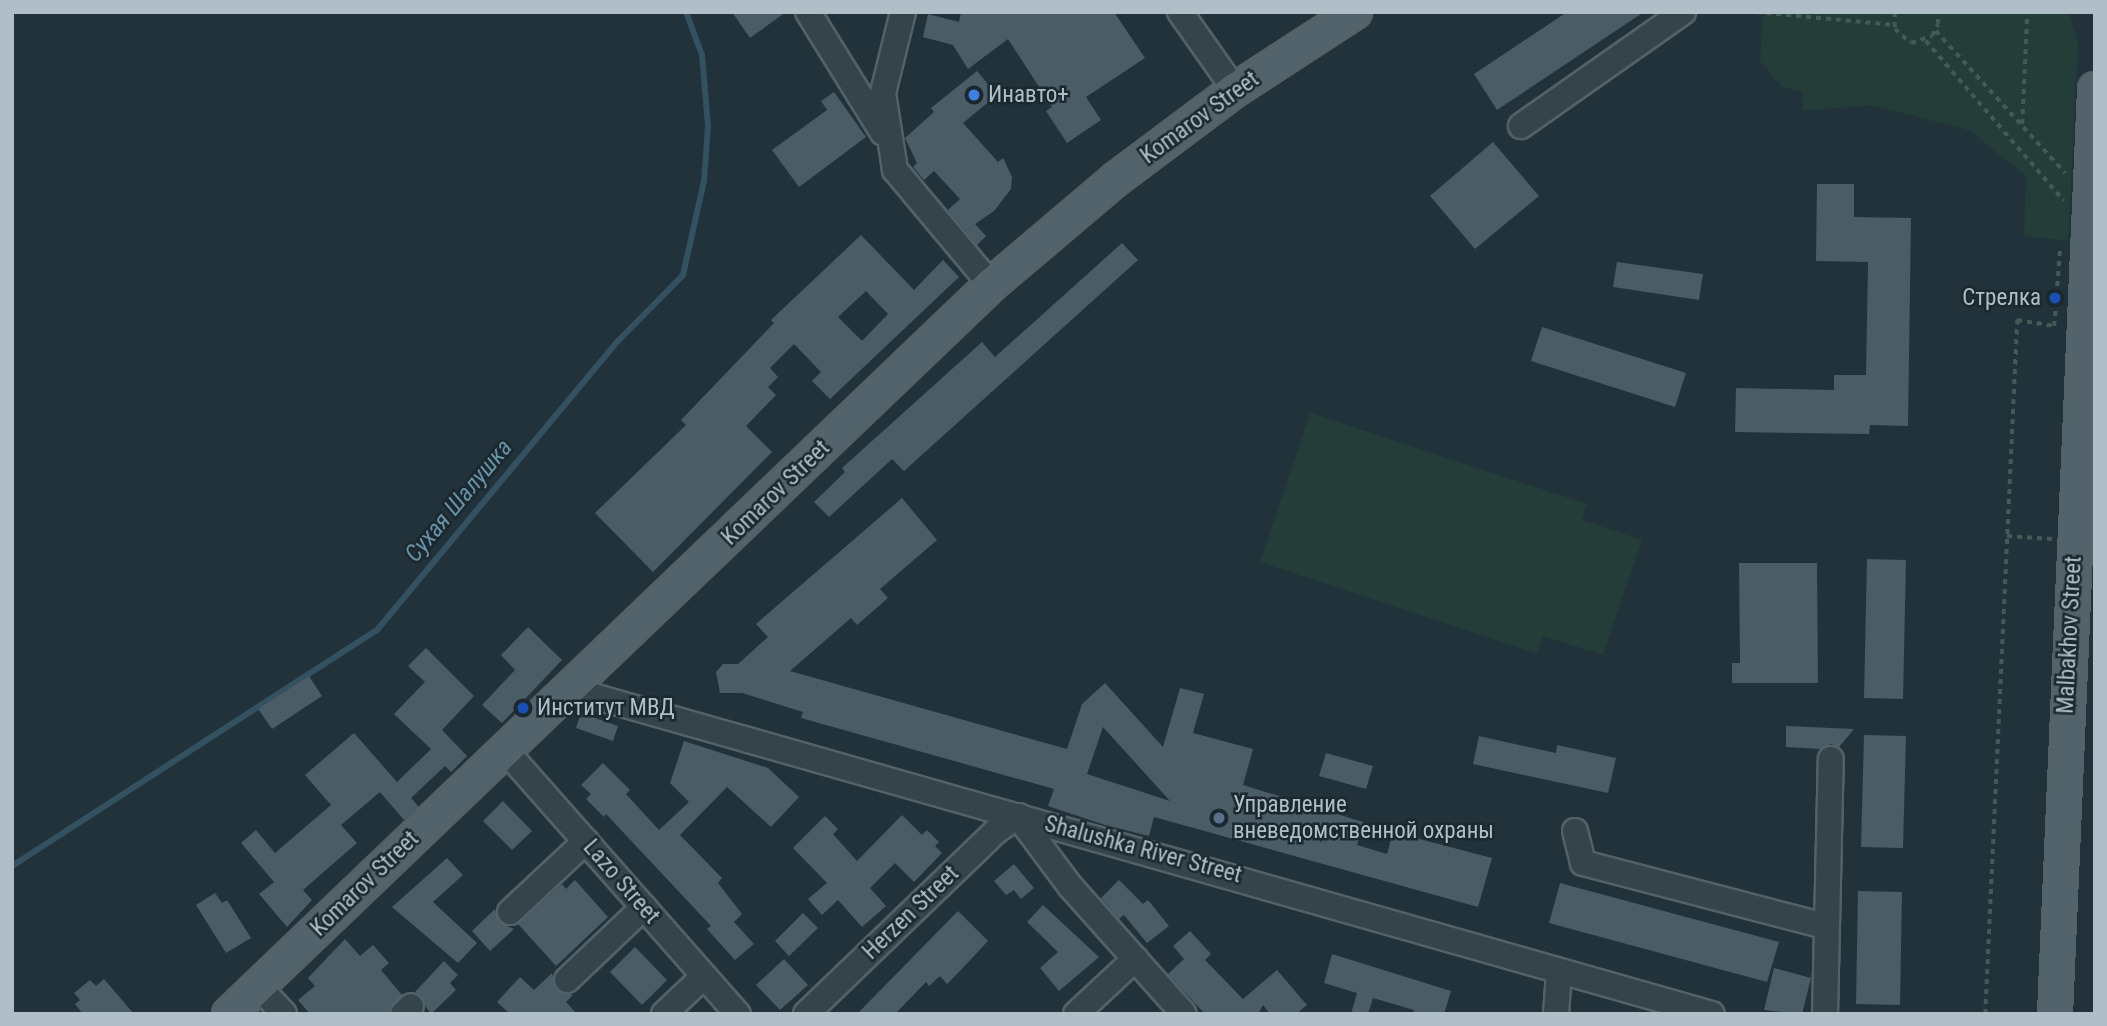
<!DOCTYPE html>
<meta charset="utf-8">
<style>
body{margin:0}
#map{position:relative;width:2107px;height:1026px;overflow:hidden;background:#22323a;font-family:"Roboto Condensed",sans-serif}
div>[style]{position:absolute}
.green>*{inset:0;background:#243d39}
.stream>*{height:6px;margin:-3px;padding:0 3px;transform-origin:3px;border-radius:3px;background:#335160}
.building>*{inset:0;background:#4a5c66}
.path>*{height:3.5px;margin-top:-1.75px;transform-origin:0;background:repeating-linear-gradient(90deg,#435a57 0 5px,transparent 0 10px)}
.roads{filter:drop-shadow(2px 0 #536168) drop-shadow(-2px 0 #536168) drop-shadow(0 2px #536168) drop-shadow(0 -2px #536168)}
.minor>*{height:24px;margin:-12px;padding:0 12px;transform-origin:12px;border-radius:12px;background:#35434b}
.major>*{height:32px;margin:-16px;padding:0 16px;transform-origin:16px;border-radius:16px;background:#53636b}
.dots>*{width:19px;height:19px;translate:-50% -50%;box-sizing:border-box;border:4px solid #1b282f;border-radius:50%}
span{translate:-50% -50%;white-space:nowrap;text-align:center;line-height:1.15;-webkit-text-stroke:5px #1b282f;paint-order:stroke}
.poi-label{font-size:23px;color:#b0bec7}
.left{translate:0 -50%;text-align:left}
.right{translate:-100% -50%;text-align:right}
.street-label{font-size:23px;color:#b0bec7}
.water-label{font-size:24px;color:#6992a6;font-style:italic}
.frame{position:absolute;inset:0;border:14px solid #b0bec7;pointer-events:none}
</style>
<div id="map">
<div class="green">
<div style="clip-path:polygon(1763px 12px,2069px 12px,2078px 42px,2068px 241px,2024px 236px,2026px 176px,1969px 130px,1871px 105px,1802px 111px,1803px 92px,1782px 87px,1760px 61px)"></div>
<div style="clip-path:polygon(1310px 413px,1587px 504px,1582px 520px,1642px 540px,1603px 655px,1543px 636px,1537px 654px,1260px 562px)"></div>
</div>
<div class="stream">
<div style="left:12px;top:866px;width:435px;rotate:-32.9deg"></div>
<div style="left:377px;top:630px;width:376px;rotate:-50.2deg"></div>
<div style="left:618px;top:341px;width:93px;rotate:-45.4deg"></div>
<div style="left:683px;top:275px;width:96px;rotate:-77.4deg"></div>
<div style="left:704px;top:181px;width:55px;rotate:-85.8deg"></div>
<div style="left:708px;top:126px;width:71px;rotate:-94.8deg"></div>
<div style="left:702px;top:55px;width:46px;rotate:-110.4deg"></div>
</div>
<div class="building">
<div style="clip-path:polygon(732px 12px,786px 12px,750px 38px)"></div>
<div style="clip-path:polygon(961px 12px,1114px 12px,1145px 58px,1086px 97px,1101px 120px,1067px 143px,1046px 111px,1052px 107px,1008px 39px,968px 69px,953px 45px,923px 37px,928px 14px,959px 22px)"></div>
<div style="clip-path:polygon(1567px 12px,1644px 12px,1497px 110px,1474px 74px)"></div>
<div style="clip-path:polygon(977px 71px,997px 95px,963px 123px,998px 162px,1003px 158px,1012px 177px,1011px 189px,994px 211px,975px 224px,986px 236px,977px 245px,948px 210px,960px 199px,934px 171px,924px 180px,913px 167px,917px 163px,905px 138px,934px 112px,931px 108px)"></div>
<div style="clip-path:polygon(834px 92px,866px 137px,799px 187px,772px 150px,827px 110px,821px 101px)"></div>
<div style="clip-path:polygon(1493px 142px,1539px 196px,1475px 249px,1430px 196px)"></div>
<div style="clip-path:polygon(1817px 184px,1854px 184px,1854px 217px,1911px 218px,1908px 426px,1870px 425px,1869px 434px,1735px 432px,1736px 388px,1834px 390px,1834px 375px,1866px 375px,1868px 262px,1816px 261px)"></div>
<div style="clip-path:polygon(evenodd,861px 235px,914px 290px,943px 260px,959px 277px,830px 399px,812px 381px,821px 372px,794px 344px,770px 368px,778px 377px,768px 387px,776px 395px,746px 426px,772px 452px,653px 572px,595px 513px,686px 425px,681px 420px,774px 323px,771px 320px,861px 235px,866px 291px,888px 314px,862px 341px,838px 317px,866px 291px)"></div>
<div style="clip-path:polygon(1122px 243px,1138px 260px,904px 471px,892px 459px,829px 517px,814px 502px,845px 472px,842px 468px,982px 342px,995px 357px)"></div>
<div style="clip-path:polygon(1617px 262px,1703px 274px,1699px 300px,1613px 287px)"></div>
<div style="clip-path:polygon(1542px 327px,1686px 373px,1675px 407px,1531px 361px)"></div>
<div style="clip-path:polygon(evenodd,902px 498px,937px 540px,880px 589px,888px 598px,857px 625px,851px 618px,790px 671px,1067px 749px,1082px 704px,1105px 683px,1163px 747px,1180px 688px,1204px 694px,1193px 733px,1253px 749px,1243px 785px,1363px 822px,1357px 845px,1387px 854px,1393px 832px,1492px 858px,1478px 907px,1154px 817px,1149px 836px,1105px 825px,1048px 806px,1054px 789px,801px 718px,803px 712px,742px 693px,720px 693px,716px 672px,723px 664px,738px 664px,768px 637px,756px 624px,902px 498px,1103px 727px,1170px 801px,1087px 774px,1103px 727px)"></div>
<div style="clip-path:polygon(1867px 559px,1906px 560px,1903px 699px,1864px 698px)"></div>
<div style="clip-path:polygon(1739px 563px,1817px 563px,1818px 683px,1732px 683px,1732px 663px,1740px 663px)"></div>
<div style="clip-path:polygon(528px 627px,562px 660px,502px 723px,482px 705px,515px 670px,501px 655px)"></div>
<div style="clip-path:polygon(426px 648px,474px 696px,442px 730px,467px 756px,451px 772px,445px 766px,411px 798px,419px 807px,404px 820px,380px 792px,341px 825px,357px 843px,303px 890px,312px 900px,287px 927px,259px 894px,274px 882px,241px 843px,256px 830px,275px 853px,331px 805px,305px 775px,354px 733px,397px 782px,431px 749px,394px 714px,425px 682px,408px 666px)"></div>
<div style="clip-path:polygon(309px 676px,322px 696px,272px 729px,258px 709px)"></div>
<div style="clip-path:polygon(581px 713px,618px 726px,613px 741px,576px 728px)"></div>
<div style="clip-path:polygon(1786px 726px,1854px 729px,1839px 747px,1831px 744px,1821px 749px,1786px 747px)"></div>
<div style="clip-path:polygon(1864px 735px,1906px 736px,1903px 848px,1861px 847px)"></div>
<div style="clip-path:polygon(1479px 736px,1556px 753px,1557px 745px,1616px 758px,1608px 793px,1473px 764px)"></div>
<div style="clip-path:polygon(684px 741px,768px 768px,799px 797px,771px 827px,727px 787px,680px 835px,722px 878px,718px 883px,742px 914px,734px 922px,754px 944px,735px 960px,707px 929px,711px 926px,606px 814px,604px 817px,586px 799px,591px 794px,581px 785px,603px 763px,630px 790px,626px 794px,659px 830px,689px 802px,670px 783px)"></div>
<div style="clip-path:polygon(1326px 753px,1373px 766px,1366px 789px,1319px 776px)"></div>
<div style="clip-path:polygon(503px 801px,532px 831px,512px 850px,483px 821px)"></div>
<div style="clip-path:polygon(902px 815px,922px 835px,927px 830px,939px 842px,935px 846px,942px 853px,914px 882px,895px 863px,870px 888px,886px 906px,862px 927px,838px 900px,822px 915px,808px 899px,827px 883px,793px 848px,825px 816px,838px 829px,833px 834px,857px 861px)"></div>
<div style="clip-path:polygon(447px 858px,463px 875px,433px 902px,477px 943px,458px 963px,392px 907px)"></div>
<div style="clip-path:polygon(1014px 864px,1034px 888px,1021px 899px,1014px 890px,1006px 895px,994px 881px)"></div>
<div style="clip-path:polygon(575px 880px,608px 917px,556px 966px,518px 924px,562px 884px,566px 889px)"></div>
<div style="clip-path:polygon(1119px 880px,1143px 904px,1148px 900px,1169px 926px,1147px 943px,1124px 915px,1119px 919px,1101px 898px)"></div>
<div style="clip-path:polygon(1560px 883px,1779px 942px,1767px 982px,1549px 923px)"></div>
<div style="clip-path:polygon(1858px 891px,1902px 892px,1900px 1005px,1856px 1004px)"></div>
<div style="clip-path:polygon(215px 893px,222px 903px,227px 900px,251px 938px,226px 953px,196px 905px)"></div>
<div style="clip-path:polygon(1043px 905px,1099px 957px,1059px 991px,1040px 968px,1058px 952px,1027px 922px)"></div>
<div style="clip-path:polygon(495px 909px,499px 922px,514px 929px,490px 951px,472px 931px)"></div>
<div style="clip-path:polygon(958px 911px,988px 941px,959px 972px,947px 984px,940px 976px,929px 986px,926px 982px,895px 1014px,857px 1014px)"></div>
<div style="clip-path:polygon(803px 913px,818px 928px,789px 956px,775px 941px)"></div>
<div style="clip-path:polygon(1190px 931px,1211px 954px,1205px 960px,1243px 999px,1277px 970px,1307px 1005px,1296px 1014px,1270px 1014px,1263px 1005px,1258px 1014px,1205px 1014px,1168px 974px,1184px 959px,1173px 946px)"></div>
<div style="clip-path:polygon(345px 939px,360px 956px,373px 945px,389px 963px,381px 970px,402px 995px,389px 1014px,310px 1014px,298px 1000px,315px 986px,308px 978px)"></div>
<div style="clip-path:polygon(635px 947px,667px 980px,642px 1005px,610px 972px)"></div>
<div style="clip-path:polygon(1332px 954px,1451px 991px,1444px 1014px,1413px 1014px,1414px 1010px,1373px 998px,1368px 1014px,1351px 1014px,1357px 993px,1324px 983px)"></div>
<div style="clip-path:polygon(784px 959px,808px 985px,780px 1010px,756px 985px)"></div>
<div style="clip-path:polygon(444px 961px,458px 975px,450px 983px,456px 990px,431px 1014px,415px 992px)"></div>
<div style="clip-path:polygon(1774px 968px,1811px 978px,1802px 1014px,1764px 1010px)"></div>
<div style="clip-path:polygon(552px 973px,556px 990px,573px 995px,566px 1002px,577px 1014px,510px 1014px,497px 1002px,520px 977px,534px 990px)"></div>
<div style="clip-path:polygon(104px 979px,134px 1014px,83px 1014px,75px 1004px,80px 1000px,74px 993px,90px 980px,96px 986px)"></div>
</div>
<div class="path">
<div style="left:1756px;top:12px;width:139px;rotate:5.4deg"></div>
<div style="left:1895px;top:12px;width:17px;rotate:90deg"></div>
<div style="left:1895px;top:29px;width:21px;rotate:41deg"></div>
<div style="left:1911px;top:43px;width:22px;rotate:-18deg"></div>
<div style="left:1932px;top:36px;width:13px;rotate:-63deg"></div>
<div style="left:1938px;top:24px;width:12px;rotate:-95deg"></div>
<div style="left:1936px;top:31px;width:192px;rotate:47.7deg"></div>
<div style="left:1926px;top:41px;width:211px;rotate:49.2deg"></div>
<div style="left:2022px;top:124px;width:112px;rotate:-87.4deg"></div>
<div style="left:2007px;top:536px;width:45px;rotate:3.8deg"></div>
<div style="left:1985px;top:1014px;width:695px;rotate:-87.36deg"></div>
<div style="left:2017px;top:320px;width:37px;rotate:9deg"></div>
<div style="left:2054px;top:326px;width:80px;rotate:-85.7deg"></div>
</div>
<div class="roads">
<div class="minor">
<div style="left:808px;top:12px;width:142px;rotate:58.2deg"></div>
<div style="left:903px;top:12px;width:83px;rotate:103.9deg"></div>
<div style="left:883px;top:93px;width:78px;rotate:81.1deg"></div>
<div style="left:895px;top:170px;width:150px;rotate:50.1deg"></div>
<div style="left:1180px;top:12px;width:95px;rotate:54.8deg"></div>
<div style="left:1521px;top:126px;width:198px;rotate:-35.1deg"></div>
<div style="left:572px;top:690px;width:1185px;rotate:15.87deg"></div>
<div style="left:505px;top:750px;width:352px;rotate:48.6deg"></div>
<div style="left:1575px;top:831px;width:33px;rotate:76deg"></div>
<div style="left:1583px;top:863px;width:250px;rotate:14.6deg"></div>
<div style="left:510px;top:912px;width:104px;rotate:-43.1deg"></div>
<div style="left:567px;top:980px;width:106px;rotate:-43.5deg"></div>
<div style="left:258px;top:986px;width:38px;rotate:47deg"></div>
<div style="left:403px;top:1014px;width:11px;rotate:-45deg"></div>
<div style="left:664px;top:1014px;width:55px;rotate:-43.5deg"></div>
<div style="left:806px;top:1014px;width:264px;rotate:-43.9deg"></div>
<div style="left:996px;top:831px;width:27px;rotate:-34deg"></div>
<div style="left:1018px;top:816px;width:87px;rotate:53.4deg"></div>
<div style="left:1070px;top:886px;width:171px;rotate:48.3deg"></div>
<div style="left:1076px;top:1014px;width:81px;rotate:-43deg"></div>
<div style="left:1556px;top:1014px;width:42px;rotate:-85.9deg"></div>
<div style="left:1825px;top:1014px;width:255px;rotate:-88.7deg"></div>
</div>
<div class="major">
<div style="left:229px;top:1014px;width:1055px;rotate:-43.73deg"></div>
<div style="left:991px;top:285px;width:164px;rotate:-40.3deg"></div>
<div style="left:1116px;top:179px;width:149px;rotate:-36.8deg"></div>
<div style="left:1235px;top:90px;width:143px;rotate:-33deg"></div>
<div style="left:2055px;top:1014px;width:926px;rotate:-87.52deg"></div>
</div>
</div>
<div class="dots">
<div style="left:974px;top:95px;background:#3f7fe0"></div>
<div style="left:2055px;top:298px;background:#1a4fb4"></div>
<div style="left:523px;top:708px;background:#1a4fb4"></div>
<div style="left:1219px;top:818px;background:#5c6f8a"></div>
</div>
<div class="poi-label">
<span class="left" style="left:988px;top:95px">Инавто+</span>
<span class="right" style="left:2041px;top:298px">Стрелка</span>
<span class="left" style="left:537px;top:708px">Институт МВД</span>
<span class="left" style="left:1233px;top:818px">Управление<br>вневедомственной охраны</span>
</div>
<div class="street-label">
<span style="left:1200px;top:118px;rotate:-36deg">Komarov Street</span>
<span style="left:776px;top:493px;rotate:-44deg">Komarov Street</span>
<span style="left:2070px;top:635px;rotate:-87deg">Malbakhov Street</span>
<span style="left:1143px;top:850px;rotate:15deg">Shalushka River Street</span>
<span style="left:621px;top:882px;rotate:49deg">Lazo Street</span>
<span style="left:365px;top:884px;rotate:-44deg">Komarov Street</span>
<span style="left:911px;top:913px;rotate:-44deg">Herzen Street</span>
</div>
<div class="water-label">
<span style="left:459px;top:501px;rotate:-50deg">Сухая Шалушка</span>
</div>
<div class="frame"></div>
</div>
